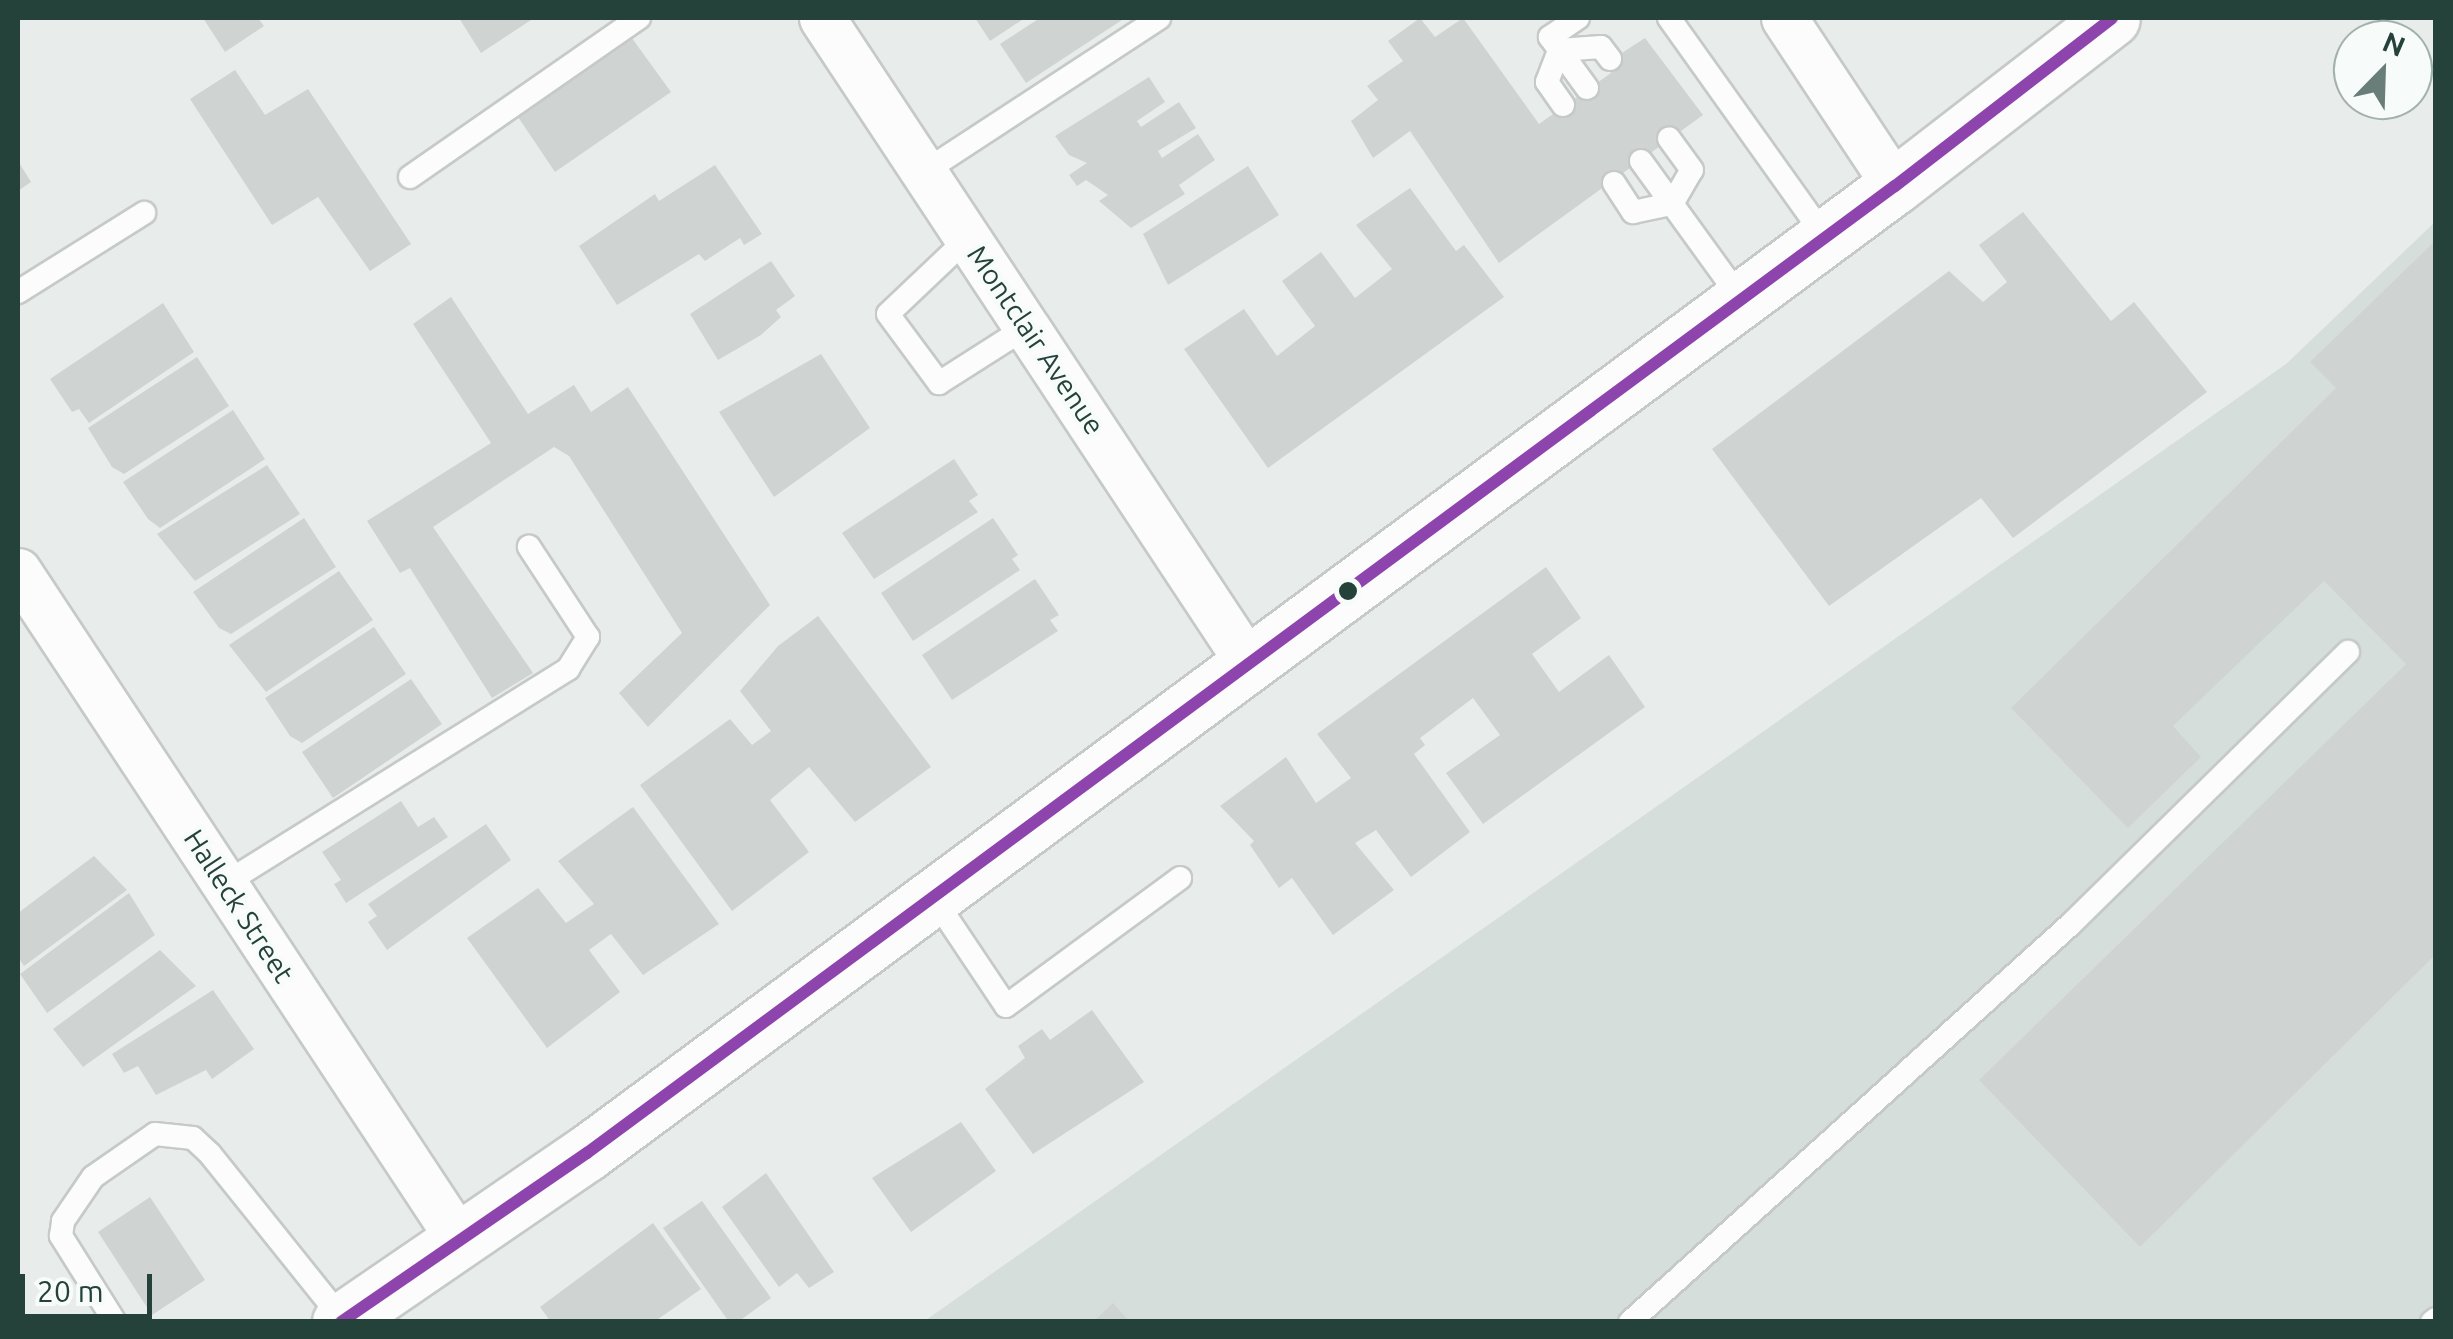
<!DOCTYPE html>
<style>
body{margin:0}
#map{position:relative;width:2453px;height:1339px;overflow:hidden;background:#e8edeb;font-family:Ubuntu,sans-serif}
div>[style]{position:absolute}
.built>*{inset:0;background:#d6dedb}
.building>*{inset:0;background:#cfd4d2}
.roads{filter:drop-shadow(2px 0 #c5cac8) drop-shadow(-2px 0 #c5cac8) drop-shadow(0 2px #c5cac8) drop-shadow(0 -2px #c5cac8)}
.service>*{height:22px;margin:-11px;padding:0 11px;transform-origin:11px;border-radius:11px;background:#fcfcfc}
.minor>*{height:45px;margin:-22.5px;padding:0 22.5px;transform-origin:22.5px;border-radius:22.5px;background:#fcfcfc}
.secondary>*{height:55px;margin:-27.5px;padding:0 27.5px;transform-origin:27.5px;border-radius:27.5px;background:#fcfcfc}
.bus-1>*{height:12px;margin:-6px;padding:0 6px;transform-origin:6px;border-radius:6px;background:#8e44ad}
.dots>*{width:28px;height:28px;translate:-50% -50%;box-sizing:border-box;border:5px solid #f7fbf9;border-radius:50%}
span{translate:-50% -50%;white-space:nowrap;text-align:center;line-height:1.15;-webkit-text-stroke:8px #f7fbf9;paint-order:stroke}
.street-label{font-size:28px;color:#24423a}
.frame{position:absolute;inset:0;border:20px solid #24423a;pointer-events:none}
.north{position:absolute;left:2333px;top:20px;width:100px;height:100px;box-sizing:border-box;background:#f7fbf9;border:2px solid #a3b1ad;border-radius:50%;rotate:23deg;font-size:28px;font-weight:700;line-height:40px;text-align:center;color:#24423a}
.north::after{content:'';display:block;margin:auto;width:35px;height:45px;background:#697e78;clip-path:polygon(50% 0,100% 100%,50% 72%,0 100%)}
.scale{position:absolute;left:20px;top:1274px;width:132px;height:45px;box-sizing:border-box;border:5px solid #24423a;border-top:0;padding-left:12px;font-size:30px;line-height:35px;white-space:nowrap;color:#24423a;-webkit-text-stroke:8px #f7fbf9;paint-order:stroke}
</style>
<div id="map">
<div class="built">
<div style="clip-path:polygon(2435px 222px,2435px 1321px,923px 1322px,2286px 364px)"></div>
</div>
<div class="building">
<div style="clip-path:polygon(203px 18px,258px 18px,264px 26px,225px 52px)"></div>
<div style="clip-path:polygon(459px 18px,534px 18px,481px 53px)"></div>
<div style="clip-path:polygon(975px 18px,1025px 18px,990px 41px)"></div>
<div style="clip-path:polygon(1040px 18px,1125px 18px,1026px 83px,1000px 44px)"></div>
<div style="clip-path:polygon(1420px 18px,1435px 37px,1463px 18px,1539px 124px,1611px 73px,1605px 64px,1645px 38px,1703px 115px,1499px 263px,1410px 131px,1373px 158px,1351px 121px,1378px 100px,1367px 86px,1403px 61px,1388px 41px)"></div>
<div style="clip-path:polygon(629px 34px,671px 92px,555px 172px,514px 111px)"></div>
<div style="clip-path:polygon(235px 70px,265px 115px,308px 89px,411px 244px,370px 271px,318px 197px,272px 225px,190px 99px)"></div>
<div style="clip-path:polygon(1149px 77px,1165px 102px,1137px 121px,1141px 127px,1179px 102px,1196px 128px,1158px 151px,1162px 158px,1198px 134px,1215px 160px,1179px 185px,1185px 194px,1131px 228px,1099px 201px,1108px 195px,1086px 180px,1077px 186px,1069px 175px,1087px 163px,1069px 155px,1055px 136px)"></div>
<div style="clip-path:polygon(18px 161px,31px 182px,18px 191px)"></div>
<div style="clip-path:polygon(715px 165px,762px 234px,744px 245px,740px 238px,705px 261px,699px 254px,617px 305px,579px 246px,655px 194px,659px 201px)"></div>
<div style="clip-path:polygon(1248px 166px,1279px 215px,1168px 285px,1143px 234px)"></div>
<div style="clip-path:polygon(1410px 188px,1456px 251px,1464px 245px,1504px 297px,1268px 468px,1184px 349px,1244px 309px,1277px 356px,1315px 326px,1282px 281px,1321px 252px,1355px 298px,1392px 269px,1356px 225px)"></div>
<div style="clip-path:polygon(2023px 212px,2111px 321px,2134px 302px,2207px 392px,2013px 538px,1981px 498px,1829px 606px,1712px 449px,1949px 271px,1983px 302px,2007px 282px,1979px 245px)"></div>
<div style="clip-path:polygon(2436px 240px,2436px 954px,2140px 1247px,1979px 1080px,2406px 664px,2324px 581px,2173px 726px,2201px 757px,2128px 828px,2011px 708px,2336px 388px,2310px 362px)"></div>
<div style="clip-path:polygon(771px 261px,795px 296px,776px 310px,781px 317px,761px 335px,718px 360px,690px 314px)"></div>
<div style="clip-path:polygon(451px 297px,528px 414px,574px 385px,591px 412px,628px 387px,770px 605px,648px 727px,619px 693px,682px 633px,569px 456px,554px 447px,433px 527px,533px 673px,492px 698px,410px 568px,400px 573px,367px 521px,491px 443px,413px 324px)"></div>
<div style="clip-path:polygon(163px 303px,194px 352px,89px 423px,79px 409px,72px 412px,50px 379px)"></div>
<div style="clip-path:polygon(821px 354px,870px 428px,774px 497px,719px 412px)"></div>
<div style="clip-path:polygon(197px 357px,229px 406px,124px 474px,112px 467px,88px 428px)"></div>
<div style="clip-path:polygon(233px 410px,265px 459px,160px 528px,148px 519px,123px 482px)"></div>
<div style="clip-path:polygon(954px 459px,978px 495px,969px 501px,978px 512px,874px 579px,842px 533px)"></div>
<div style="clip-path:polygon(267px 465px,300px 514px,195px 581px,157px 534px)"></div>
<div style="clip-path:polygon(304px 518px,336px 567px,231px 634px,219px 628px,193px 592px)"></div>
<div style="clip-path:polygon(993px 518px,1018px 555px,1012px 559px,1020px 570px,913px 641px,881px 593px)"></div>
<div style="clip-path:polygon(1546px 567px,1581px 618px,1532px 654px,1559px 692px,1609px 655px,1645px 707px,1483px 824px,1446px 773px,1500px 735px,1473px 698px,1420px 738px,1425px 745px,1414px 754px,1470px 832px,1411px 877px,1376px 830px,1355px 843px,1394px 890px,1333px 935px,1292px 878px,1279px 888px,1250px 845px,1254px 841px,1220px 806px,1286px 757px,1316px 803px,1351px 778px,1317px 734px)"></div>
<div style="clip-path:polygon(339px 571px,373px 620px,266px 692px,229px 645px)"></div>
<div style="clip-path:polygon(1035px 579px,1059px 615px,1050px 620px,1058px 631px,952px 700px,922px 655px)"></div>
<div style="clip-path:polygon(818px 616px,931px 767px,855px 822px,809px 767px,770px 800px,809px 852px,732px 911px,640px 785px,730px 719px,752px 745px,771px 731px,740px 691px,778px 646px)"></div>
<div style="clip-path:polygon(374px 627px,406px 674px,302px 743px,290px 736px,265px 698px)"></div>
<div style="clip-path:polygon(411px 679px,442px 724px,333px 798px,302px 752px)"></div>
<div style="clip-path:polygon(401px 801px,418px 827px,434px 817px,448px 837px,346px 903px,334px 884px,341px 880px,322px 852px)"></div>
<div style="clip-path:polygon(633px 807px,719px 924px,643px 975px,611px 934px,589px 950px,620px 992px,547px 1048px,467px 938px,538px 888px,566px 923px,594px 904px,558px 861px)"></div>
<div style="clip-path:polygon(486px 824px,511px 860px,387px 950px,368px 922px,377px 916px,368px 904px)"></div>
<div style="clip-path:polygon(94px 856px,127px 890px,24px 966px,18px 957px,18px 913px)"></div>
<div style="clip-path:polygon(129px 893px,155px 935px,47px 1013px,20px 974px)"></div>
<div style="clip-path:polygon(160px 950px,196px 986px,83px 1067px,53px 1029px)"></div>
<div style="clip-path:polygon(213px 990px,254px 1049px,212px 1079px,206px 1070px,156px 1095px,138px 1066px,124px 1073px,112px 1054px)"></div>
<div style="clip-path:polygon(1092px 1010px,1144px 1082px,1033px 1154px,985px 1089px,1025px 1058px,1018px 1046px,1042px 1029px,1050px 1040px)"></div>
<div style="clip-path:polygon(961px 1122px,996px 1171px,911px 1232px,872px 1178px)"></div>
<div style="clip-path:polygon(766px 1173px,834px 1272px,809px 1288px,797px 1273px,779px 1287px,722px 1207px)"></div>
<div style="clip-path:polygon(150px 1197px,205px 1280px,152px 1315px,98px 1232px)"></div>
<div style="clip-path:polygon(702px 1201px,771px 1298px,738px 1322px,729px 1322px,663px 1228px)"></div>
<div style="clip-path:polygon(653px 1223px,701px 1289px,654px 1322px,551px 1322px,540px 1307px)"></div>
<div style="clip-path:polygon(1113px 1303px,1130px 1322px,1093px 1322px)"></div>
</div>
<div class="roads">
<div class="service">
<div style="left:1578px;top:18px;width:34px;rotate:146deg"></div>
<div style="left:1550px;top:37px;width:63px;rotate:54deg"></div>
<div style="left:1669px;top:18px;width:269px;rotate:54.5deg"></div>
<div style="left:1563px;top:105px;width:28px;rotate:-125deg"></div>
<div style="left:1547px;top:82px;width:34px;rotate:-69deg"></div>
<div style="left:1559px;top:50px;width:42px;rotate:-4.1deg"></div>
<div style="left:1601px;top:47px;width:15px;rotate:53deg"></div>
<div style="left:1641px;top:161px;width:170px;rotate:54.1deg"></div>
<div style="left:924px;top:172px;width:281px;rotate:-33.2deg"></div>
<div style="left:410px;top:177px;width:279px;rotate:-34.8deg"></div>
<div style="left:1614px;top:183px;width:35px;rotate:57deg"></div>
<div style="left:1633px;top:212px;width:40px;rotate:-12deg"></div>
<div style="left:1672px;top:204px;width:39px;rotate:-60deg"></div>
<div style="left:1692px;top:170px;width:39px;rotate:-126deg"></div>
<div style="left:968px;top:238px;width:110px;rotate:136.5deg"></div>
<div style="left:888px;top:314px;width:86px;rotate:53.5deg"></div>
<div style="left:939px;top:383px;width:104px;rotate:-32.5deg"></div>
<div style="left:18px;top:292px;width:149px;rotate:-32.1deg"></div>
<div style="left:224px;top:884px;width:406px;rotate:-32deg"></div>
<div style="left:568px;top:669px;width:38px;rotate:-58deg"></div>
<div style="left:588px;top:637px;width:108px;rotate:-123.2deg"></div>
<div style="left:933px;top:897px;width:131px;rotate:56.2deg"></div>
<div style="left:1006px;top:1006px;width:216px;rotate:-36.3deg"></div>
<div style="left:115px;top:1322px;width:102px;rotate:-122.1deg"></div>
<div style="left:61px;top:1236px;width:15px;rotate:-82deg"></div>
<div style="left:63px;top:1221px;width:53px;rotate:-55.7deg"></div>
<div style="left:93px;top:1177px;width:75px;rotate:-34.7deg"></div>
<div style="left:155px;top:1134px;width:38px;rotate:6deg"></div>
<div style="left:193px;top:1138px;width:23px;rotate:43deg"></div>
<div style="left:210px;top:1154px;width:213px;rotate:51.3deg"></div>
<div style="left:1630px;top:1322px;width:595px;rotate:-42.07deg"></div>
<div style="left:2072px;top:923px;width:387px;rotate:-44.5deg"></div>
<div style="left:2432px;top:1322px;width:5px;rotate:-37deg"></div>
</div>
<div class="minor">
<div style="left:822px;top:18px;width:774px;rotate:56.54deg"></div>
<div style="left:1784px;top:18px;width:201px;rotate:56.5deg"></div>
<div style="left:18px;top:571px;width:803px;rotate:56.59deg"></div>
</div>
<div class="secondary">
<div style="left:340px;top:1322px;width:299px;rotate:-34.4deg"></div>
<div style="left:587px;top:1153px;width:1627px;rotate:-36.48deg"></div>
<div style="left:1895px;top:186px;width:274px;rotate:-37.7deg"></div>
</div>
</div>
<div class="bus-1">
<div style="left:341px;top:1322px;width:298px;rotate:-34.5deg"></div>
<div style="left:587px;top:1153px;width:1627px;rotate:-36.48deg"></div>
<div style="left:1895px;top:186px;width:274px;rotate:-37.7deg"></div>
</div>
<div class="dots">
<div style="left:1348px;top:591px;background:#24423a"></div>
</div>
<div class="street-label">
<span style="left:1036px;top:340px;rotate:56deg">Montclair Avenue</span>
<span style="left:239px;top:906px;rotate:57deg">Halleck Street</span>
</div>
<div class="frame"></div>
<div class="north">N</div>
<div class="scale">20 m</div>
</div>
